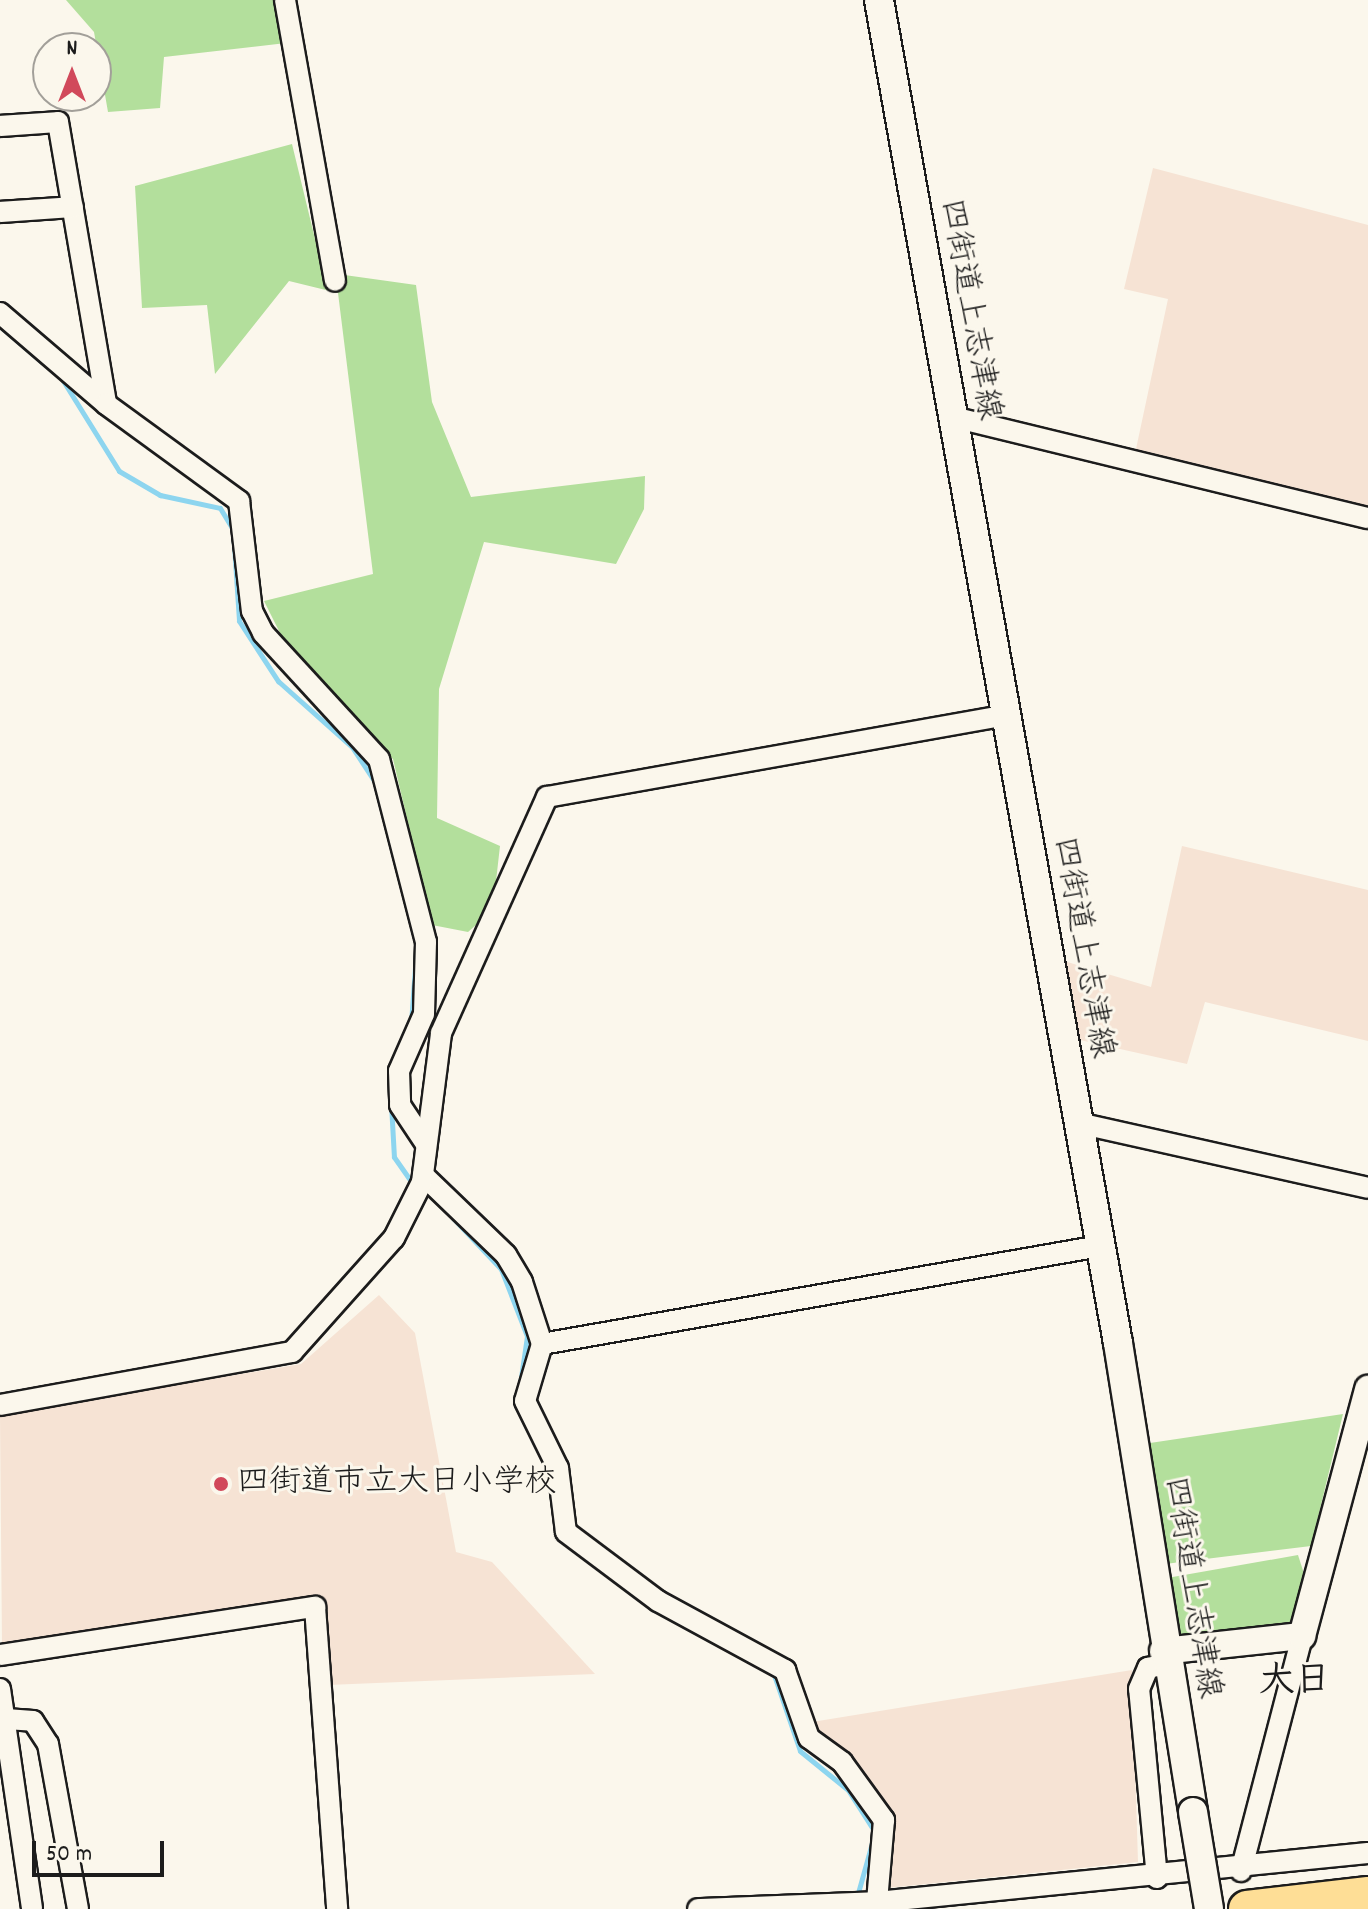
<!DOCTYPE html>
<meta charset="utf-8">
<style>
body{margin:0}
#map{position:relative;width:1368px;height:1909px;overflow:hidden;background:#fbf7ec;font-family:Dekko,"Klee One",sans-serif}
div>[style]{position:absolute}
.built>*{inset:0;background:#f6e3d4}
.green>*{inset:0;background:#b3df9c}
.stream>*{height:5px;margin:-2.5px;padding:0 2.5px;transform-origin:2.5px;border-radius:2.5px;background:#8dd5ef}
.roads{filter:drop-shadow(2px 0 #1c1c1c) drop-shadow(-2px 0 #1c1c1c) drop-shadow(0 2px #1c1c1c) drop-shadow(0 -2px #1c1c1c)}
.minor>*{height:20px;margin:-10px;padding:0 10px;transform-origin:10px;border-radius:10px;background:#fbf7ec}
.tertiary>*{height:26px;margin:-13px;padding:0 13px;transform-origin:13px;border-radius:13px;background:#fbf7ec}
.secondary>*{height:28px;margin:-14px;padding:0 14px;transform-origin:14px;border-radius:14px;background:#fbf7ec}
.motorway>*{height:36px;margin:-18px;padding:0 18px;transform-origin:18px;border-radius:18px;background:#fede96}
.bridges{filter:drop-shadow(2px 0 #1c1c1c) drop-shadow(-2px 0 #1c1c1c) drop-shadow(0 2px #1c1c1c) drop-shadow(0 -2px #1c1c1c)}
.secondary-bridge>*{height:28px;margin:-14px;padding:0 14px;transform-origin:14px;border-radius:14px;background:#fbf7ec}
.dots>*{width:22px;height:22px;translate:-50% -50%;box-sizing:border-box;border:4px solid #fbf7ec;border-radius:50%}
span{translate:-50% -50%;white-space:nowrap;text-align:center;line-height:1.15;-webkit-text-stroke:6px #fbf7ec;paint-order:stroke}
.street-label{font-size:32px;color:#1c1c1c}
.poi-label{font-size:32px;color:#1c1c1c}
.left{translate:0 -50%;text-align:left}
.quarter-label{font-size:36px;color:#1c1c1c;font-weight:700}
.north{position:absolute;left:32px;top:32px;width:80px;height:80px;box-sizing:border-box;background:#fbf7ec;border:2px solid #a29f99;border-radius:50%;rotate:0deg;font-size:22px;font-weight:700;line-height:32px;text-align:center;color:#1c1c1c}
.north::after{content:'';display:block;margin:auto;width:28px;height:36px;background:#d1495b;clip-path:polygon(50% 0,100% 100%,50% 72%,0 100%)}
.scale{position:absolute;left:32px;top:1841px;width:132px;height:36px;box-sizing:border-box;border:4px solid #1c1c1c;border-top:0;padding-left:10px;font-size:24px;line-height:28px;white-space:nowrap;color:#1c1c1c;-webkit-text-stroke:6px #fbf7ec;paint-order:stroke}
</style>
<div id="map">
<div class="built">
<div style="clip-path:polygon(1153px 168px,1368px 225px,1368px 506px,1136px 449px,1168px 299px,1124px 289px)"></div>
<div style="clip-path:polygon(1182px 846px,1368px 890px,1368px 1041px,1205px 1002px,1187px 1064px,1080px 1040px,1064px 961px,1151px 987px)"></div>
<div style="clip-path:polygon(379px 1295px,415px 1333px,456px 1552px,492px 1562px,595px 1674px,328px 1685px,321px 1596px,2px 1647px,0 1415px,301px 1364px)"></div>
<div style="clip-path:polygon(1132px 1670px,1138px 1862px,887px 1888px,891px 1819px,812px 1722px)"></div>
</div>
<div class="green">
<div style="clip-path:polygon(66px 0,281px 0,286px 43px,164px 57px,160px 108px,108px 112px,94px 32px)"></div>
<div style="clip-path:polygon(292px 144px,323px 272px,416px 285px,432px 402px,471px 497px,645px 476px,644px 509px,616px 564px,484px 542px,439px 689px,437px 818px,500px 846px,495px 890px,485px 917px,468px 932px,432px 925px,393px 759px,301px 675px,264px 601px,373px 574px,338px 293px,289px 281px,215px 374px,207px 305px,142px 308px,135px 186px)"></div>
<div style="clip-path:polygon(1343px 1414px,1311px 1546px,1165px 1564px,1150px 1443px)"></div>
<div style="clip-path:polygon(1298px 1555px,1308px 1586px,1297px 1623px,1178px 1638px,1167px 1578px)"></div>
</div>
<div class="stream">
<div style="left:1px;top:327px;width:54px;rotate:40.5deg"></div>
<div style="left:62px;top:379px;width:108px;rotate:58.2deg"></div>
<div style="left:119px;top:471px;width:48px;rotate:30.3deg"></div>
<div style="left:160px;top:495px;width:61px;rotate:12.2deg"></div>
<div style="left:220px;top:508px;width:26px;rotate:59deg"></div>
<div style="left:233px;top:530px;width:91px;rotate:86.2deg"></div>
<div style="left:239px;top:621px;width:72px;rotate:57deg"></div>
<div style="left:278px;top:681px;width:99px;rotate:41.7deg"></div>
<div style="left:352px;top:747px;width:45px;rotate:56.7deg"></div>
<div style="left:411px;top:1023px;width:70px;rotate:-85.9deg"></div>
<div style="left:391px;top:1104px;width:53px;rotate:86.8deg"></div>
<div style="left:394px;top:1157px;width:33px;rotate:55deg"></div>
<div style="left:453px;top:1218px;width:70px;rotate:46.7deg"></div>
<div style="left:501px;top:1269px;width:72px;rotate:68.8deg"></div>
<div style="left:527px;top:1336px;width:49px;rotate:98.3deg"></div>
<div style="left:554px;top:1517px;width:20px;rotate:70deg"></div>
<div style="left:583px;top:1556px;width:125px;rotate:34.6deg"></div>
<div style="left:773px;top:1672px;width:83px;rotate:71.1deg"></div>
<div style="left:800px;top:1751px;width:62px;rotate:39.1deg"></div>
<div style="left:848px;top:1790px;width:50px;rotate:57.3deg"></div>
<div style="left:875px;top:1832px;width:63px;rotate:105.6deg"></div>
</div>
<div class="roads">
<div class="minor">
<div style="left:285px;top:0;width:285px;rotate:79.9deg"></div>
<div style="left:0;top:126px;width:58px;rotate:-3.9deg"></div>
<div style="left:58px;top:122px;width:286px;rotate:80.3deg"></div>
<div style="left:0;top:212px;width:73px;rotate:-3.9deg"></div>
<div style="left:0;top:313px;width:140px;rotate:40.6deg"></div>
<div style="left:106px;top:404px;width:165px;rotate:36.1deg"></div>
<div style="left:239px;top:501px;width:111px;rotate:83.3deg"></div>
<div style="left:252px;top:611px;width:25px;rotate:63deg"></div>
<div style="left:263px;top:633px;width:171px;rotate:47.4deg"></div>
<div style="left:379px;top:759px;width:189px;rotate:75.6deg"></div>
<div style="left:426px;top:942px;width:72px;rotate:91.6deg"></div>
<div style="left:424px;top:1014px;width:62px;rotate:113.7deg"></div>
<div style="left:399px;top:1071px;width:34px;rotate:88deg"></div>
<div style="left:400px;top:1105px;width:47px;rotate:56.3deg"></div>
<div style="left:953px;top:417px;width:427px;rotate:13.7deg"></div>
<div style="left:1078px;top:1123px;width:297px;rotate:12.6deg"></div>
<div style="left:423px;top:1175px;width:115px;rotate:43.9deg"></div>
<div style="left:506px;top:1255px;width:31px;rotate:59deg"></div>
<div style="left:522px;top:1282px;width:65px;rotate:72.1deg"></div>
<div style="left:542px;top:1344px;width:59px;rotate:106.6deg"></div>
<div style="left:525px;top:1401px;width:75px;rotate:63.8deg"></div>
<div style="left:558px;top:1468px;width:64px;rotate:82.9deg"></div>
<div style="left:566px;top:1532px;width:115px;rotate:36.9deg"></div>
<div style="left:658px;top:1601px;width:145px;rotate:28.5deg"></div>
<div style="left:785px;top:1670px;width:72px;rotate:70.6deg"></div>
<div style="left:809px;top:1738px;width:41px;rotate:36deg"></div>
<div style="left:842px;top:1762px;width:72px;rotate:54.1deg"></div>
<div style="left:884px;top:1820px;width:82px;rotate:94.9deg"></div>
<div style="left:542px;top:1344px;width:567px;rotate:-9.96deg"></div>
<div style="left:0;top:1405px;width:297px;rotate:-10.3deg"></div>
<div style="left:292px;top:1352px;width:153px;rotate:-48.2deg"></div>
<div style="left:394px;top:1238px;width:63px;rotate:-63.4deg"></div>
<div style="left:422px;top:1182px;width:150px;rotate:-82.7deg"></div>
<div style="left:441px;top:1033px;width:259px;rotate:-65.8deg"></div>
<div style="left:547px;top:797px;width:466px;rotate:-10.1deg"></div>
<div style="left:0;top:1655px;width:319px;rotate:-8.7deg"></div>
<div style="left:315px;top:1607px;width:303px;rotate:85.8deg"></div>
<div style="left:0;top:1689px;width:222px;rotate:81.7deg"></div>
<div style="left:6px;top:1719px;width:27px;rotate:4deg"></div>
<div style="left:33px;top:1721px;width:27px;rotate:57deg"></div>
<div style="left:48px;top:1744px;width:168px;rotate:79.7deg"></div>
<div style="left:1241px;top:1871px;width:243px;rotate:-75.4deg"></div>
<div style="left:1157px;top:1878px;width:190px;rotate:-95.4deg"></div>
<div style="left:1139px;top:1689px;width:23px;rotate:-67deg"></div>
<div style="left:1148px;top:1668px;width:17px;rotate:-13deg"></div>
<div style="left:698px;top:1909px;width:179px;rotate:-2.2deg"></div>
<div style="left:877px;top:1902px;width:493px;rotate:-5.7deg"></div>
</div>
<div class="tertiary">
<div style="left:1163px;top:1651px;width:140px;rotate:-6.2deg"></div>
<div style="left:1302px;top:1636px;width:256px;rotate:-75deg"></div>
</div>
<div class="secondary">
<div style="left:879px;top:0;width:1364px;rotate:79.91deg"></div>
<div style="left:1118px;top:1343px;width:475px;rotate:80.9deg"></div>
</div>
<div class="motorway">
<div style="left:1247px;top:1909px;width:122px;rotate:-6.6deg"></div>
</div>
</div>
<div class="bridges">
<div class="secondary-bridge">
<div style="left:1193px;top:1812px;width:98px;rotate:80.6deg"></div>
</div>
</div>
<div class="dots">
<div style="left:221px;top:1484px;background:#d1495b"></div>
</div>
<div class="street-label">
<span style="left:968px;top:310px;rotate:80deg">四街道上志津線</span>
<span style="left:1081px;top:948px;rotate:80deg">四街道上志津線</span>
<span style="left:1190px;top:1588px;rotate:81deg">四街道上志津線</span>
</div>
<div class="poi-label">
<span class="left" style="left:237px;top:1484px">四街道市立大日小学校</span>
</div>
<div class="quarter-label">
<span style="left:1295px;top:1684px">大日</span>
</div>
<div class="north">N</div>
<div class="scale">50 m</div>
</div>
